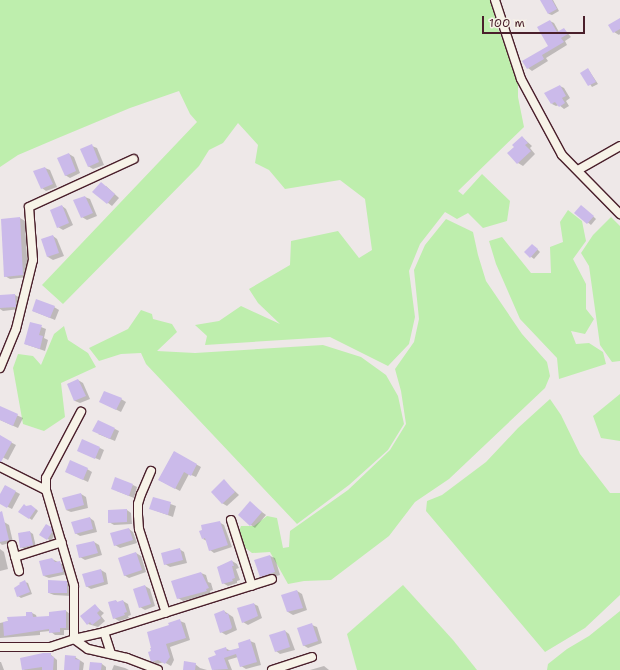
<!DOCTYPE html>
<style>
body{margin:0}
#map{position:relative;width:620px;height:670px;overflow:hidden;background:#eee8e8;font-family:"Shantell Sans",sans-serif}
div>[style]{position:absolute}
.green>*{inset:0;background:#beeead}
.shadow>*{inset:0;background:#0003}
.building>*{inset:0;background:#cbbaea}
.roads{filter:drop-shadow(1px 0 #4a1f2b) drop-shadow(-1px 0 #4a1f2b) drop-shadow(0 1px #4a1f2b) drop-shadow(0 -1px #4a1f2b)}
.street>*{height:8px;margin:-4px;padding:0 4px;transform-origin:4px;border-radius:4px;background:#f7f3e8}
span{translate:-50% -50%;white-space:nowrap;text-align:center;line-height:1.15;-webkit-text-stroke:3px #f7f3e8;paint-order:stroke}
.scale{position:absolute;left:482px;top:16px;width:103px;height:18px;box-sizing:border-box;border:2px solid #4a1f2b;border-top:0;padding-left:5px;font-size:12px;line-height:14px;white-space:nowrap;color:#4a1f2b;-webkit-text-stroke:3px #f7f3e8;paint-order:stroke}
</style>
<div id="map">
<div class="green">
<div style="clip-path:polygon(0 0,491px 0,497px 26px,518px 79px,518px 97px,524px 127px,458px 191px,463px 195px,482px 174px,510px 201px,507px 221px,483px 228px,468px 213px,457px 219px,445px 212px,420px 244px,409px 271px,415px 317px,409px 344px,388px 366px,330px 337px,205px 345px,207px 336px,195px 325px,219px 321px,241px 306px,280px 324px,258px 303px,249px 289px,290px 265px,291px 241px,338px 231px,359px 258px,372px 250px,365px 199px,340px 180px,285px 189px,269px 170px,255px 163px,258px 145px,238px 123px,223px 143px,209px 150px,199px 166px,63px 304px,42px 285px,197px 122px,190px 114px,179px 91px,130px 108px,58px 138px,18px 155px,0 167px)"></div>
<div style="clip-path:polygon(568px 210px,582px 221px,586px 241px,573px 259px,586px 284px,586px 309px,594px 319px,585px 334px,571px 331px,576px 344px,589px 343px,603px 352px,606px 364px,559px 379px,557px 358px,520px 319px,496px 264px,489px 241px,502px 237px,531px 273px,551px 273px,550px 247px,563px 242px,560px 222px)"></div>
<div style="clip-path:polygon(611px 217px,620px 226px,620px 361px,612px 362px,600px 345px,589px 266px,581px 253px,593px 235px)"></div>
<div style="clip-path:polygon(446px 219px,473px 232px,478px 255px,486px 281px,522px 334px,547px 362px,550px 376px,545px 388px,449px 479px,415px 502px,389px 536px,331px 580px,304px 581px,288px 584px,270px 552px,252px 553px,243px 546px,238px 534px,241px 526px,254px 526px,267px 516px,277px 518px,283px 548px,289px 547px,290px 531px,348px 490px,390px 450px,406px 424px,401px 391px,395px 369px,414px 342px,419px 319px,414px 270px,425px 245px)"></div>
<div style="clip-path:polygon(141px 310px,152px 314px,153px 319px,172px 324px,177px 332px,157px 351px,195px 353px,323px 345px,361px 357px,386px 375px,398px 396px,404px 424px,388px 450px,349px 485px,297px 524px,146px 364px,141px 353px,121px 354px,99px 361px,89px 348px,128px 329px)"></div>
<div style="clip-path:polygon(64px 326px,68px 340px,88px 353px,96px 367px,61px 383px,65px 417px,44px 431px,23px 424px,13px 368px,18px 354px,33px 356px,41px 365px,54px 334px)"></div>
<div style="clip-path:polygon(620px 394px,620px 441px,601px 438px,593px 416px)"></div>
<div style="clip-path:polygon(550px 399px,561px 415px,580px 454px,610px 493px,620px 493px,620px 595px,585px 628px,545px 652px,426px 511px,427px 501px,442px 495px,486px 462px,518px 428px)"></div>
<div style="clip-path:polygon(403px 585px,453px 640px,477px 670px,357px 670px,347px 634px)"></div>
<div style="clip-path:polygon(620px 611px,620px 670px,547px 670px,548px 664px,567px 649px,589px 636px)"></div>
</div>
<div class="shadow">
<div style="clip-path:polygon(545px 0,553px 0,559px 11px,552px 15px,549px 14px,542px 2px)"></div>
<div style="clip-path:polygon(620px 19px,620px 34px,619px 35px,614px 32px)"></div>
<div style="clip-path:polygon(550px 21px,554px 23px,559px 32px,564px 29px,571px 37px,565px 41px,567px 45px,546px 58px,548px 61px,532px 71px,528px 68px,549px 46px)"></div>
<div style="clip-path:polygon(588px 69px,598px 84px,592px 87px,582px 73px)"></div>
<div style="clip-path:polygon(560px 86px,564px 88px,570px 98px,566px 101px,569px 106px,564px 109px,559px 105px,556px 106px,552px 104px)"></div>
<div style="clip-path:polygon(522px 137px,532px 146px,530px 148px,535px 154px,523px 166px,518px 163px,515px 147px)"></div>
<div style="clip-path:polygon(92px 146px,97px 148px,104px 165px,93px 169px,88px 166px)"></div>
<div style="clip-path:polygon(69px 154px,74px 157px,80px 173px,70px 178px,65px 175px)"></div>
<div style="clip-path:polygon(45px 168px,50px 170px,57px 187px,46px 191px,42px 188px)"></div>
<div style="clip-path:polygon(106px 186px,119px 198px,112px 206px,94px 192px)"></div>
<div style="clip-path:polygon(85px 197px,90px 199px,97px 216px,87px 220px,82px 217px)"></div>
<div style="clip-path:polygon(62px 206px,66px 209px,73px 225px,63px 230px,58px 227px)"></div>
<div style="clip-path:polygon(584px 208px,596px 219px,591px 225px,576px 213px)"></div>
<div style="clip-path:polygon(20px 218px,25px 221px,28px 277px,10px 279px,5px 276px)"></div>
<div style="clip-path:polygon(53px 236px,57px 239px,64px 256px,53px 260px,48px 257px,42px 240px)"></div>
<div style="clip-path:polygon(535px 247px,540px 252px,534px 259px,525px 252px)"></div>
<div style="clip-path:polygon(15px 295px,20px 298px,20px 309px,3px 311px,0 309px,0 296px)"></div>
<div style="clip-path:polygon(54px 307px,59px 310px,55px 320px,33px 311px)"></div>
<div style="clip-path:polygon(31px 323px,46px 329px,44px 338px,48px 340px,45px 351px,25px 344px)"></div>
<div style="clip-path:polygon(78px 380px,83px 383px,90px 399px,80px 403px,75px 401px,68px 384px)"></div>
<div style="clip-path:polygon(121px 399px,126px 402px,121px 412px,105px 404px)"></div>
<div style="clip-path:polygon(1px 408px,23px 418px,18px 428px,0 420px)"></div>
<div style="clip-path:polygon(115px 429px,119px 431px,115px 441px,98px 434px)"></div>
<div style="clip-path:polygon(1px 437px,16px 445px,8px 460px,0 456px)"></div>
<div style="clip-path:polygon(100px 448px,104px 450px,100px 460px,83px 453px)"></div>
<div style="clip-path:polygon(174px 452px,201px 467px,196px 477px,189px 474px,180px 491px,159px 480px)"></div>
<div style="clip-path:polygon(87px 469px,92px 472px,88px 482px,71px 474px)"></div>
<div style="clip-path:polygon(224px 481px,239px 495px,227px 506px,222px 503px)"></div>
<div style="clip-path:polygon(133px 485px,137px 487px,134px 498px,117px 491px)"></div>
<div style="clip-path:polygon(5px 486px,20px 494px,12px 509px,0 503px,0 496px)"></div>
<div style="clip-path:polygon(81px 494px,86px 497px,88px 508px,71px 512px,66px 510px)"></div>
<div style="clip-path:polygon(154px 498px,176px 506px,173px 517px,151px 509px)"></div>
<div style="clip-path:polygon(250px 503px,266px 515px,255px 528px,251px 525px)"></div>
<div style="clip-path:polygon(36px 509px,38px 511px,32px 520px,20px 512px)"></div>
<div style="clip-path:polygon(127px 510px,131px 513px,132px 524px,114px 525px,109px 522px)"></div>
<div style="clip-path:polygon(90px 518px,94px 521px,97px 532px,80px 536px,75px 533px)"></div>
<div style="clip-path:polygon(4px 522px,9px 525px,13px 542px,2px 545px,0 543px,0 523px)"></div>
<div style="clip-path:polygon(219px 522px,224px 525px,232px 547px,214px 553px,210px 550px,207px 541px,203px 539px)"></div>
<div style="clip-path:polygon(46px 525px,54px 530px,55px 534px,51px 541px,40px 534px)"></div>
<div style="clip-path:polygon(129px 529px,133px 532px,137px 543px,120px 548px,115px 545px)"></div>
<div style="clip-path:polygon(30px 532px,33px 534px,36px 547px,24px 549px,21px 547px,19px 534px)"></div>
<div style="clip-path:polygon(94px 542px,99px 545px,102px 555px,85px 560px,80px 557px)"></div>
<div style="clip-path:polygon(0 549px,4px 552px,8px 569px,0 571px)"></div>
<div style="clip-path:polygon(179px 549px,184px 552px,187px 563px,170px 567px,165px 564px)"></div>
<div style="clip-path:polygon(136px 553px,141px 556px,146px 572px,129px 578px,124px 575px)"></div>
<div style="clip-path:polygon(270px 556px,275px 558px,280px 575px,266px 579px,261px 576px)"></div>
<div style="clip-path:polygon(52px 559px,64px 565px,67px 574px,49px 578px,44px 576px)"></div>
<div style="clip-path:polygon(232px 561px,237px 564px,239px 568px,236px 569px,240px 580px,237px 581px,237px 583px,228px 586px,223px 583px,218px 567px)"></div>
<div style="clip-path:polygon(101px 570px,106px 573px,108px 584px,91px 589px,86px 586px)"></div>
<div style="clip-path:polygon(201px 573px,206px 575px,208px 582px,211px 583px,213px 590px,210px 591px,211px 594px,183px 601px,178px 598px)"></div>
<div style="clip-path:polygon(25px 582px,28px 583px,32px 594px,21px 598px,18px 596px)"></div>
<div style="clip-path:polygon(67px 583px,72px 586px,71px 596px,54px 595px,49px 593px)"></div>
<div style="clip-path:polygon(145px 586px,150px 589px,155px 606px,145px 610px,140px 607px)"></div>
<div style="clip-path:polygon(297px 591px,302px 594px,307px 610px,293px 615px,288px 612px,283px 596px)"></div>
<div style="clip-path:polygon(116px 601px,119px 603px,123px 601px,128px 604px,131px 615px,128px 616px,129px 618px,119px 621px,114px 618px)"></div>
<div style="clip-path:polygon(254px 604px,258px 606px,262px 618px,248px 625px,243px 622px)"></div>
<div style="clip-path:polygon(95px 606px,104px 613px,101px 616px,105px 621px,98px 627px,88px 624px)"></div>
<div style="clip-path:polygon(66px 611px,70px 614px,71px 630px,64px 630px,64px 635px,55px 635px,50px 631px,40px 632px,40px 635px,0 638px,0 623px,27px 617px,32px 613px,36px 615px,37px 618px,50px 617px)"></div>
<div style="clip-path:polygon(224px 611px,233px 617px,237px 630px,226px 635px,221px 632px)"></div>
<div style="clip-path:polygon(180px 621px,185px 623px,190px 640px,170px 647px,174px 660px,171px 666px,164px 662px,157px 664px,152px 661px,152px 652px,170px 626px)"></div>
<div style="clip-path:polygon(312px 625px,317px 627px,322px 643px,308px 648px,303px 645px)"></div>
<div style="clip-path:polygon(285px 631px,289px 634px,295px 650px,280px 654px,276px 651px)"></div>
<div style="clip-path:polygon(250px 641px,255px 643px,261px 665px,246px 669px,241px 666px,238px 657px,228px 660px,232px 670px,214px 670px,210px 658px,217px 656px,225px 648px,231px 651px,240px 648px)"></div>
<div style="clip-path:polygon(50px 654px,57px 660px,57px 670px,23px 670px)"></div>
<div style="clip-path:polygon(75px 657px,84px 663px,83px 670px,65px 670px)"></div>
<div style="clip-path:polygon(0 662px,1px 662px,4px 670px,0 670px)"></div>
<div style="clip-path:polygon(91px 663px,102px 664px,106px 667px,106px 670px,90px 670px)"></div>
<div style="clip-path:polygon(195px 664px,200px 668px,207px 670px,184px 670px)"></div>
<div style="clip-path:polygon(114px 665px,125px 668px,129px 670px,112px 670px)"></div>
<div style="clip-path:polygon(324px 666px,329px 670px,310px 670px)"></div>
</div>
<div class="building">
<div style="clip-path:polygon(540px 0,552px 0,557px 9px,548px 14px)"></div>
<div style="clip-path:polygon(620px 18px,620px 29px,613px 33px,608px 25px)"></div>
<div style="clip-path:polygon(550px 20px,557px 32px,564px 28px,568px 34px,561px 38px,564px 42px,542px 55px,544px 59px,527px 69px,522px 61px,548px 46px,537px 27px)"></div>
<div style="clip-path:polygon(588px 68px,596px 82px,588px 86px,580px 73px)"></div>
<div style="clip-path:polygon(560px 85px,566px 96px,562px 98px,565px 103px,559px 107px,555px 102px,551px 104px,544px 93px)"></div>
<div style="clip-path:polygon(522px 136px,528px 143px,525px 145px,531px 151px,517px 164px,507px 153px,514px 147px,512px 145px)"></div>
<div style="clip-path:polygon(92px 144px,99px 162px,88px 167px,80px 149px)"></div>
<div style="clip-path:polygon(69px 153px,76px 171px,65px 176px,57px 158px)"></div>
<div style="clip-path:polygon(45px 167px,53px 184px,41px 189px,33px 171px)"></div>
<div style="clip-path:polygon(101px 182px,115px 194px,107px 204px,92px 192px)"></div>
<div style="clip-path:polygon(85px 196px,93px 213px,81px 218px,73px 200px)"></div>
<div style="clip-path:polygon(62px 205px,69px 223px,57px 228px,50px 210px)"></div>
<div style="clip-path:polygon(581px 205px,594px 216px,587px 224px,574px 213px)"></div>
<div style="clip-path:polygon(20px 217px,23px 275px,4px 277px,1px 219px)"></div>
<div style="clip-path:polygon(53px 235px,59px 253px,47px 257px,41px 239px)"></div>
<div style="clip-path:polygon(532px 244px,538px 249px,530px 258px,524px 252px)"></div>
<div style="clip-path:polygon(15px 294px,16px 307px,0 308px,0 295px)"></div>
<div style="clip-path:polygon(36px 299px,55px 306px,50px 318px,32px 311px)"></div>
<div style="clip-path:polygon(30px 322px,42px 325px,39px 335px,43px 336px,40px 349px,24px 344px)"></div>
<div style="clip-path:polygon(78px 379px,86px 396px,74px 401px,67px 384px)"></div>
<div style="clip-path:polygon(104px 391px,122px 398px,116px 410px,99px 402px)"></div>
<div style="clip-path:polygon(0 406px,18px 414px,13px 426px,0 420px)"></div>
<div style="clip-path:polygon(98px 420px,115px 428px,110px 439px,92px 431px)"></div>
<div style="clip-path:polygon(0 435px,12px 442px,1px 462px,0 462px)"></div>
<div style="clip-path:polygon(82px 439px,100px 447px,95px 459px,77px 451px)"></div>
<div style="clip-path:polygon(174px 451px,197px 464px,191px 476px,184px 472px,175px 489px,158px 480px)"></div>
<div style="clip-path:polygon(70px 460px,88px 468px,83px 480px,65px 472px)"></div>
<div style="clip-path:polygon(115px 477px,133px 484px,129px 496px,111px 489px)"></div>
<div style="clip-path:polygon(224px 479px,235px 492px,222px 504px,211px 492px)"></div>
<div style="clip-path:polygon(5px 485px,16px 491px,7px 508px,0 504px,0 494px)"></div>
<div style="clip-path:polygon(81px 493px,84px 505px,66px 510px,62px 498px)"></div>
<div style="clip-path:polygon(153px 497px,171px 502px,168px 515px,149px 509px)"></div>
<div style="clip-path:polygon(250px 501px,262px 512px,250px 526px,238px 515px)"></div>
<div style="clip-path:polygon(24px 504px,26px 506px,31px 505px,36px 509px,29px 519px,18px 512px)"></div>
<div style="clip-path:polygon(127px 509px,127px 522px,108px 523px,108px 510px)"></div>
<div style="clip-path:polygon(2px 511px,9px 540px,0 542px,0 512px)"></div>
<div style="clip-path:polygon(90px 517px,93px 529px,75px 534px,71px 522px)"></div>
<div style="clip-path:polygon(220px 521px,228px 545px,209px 551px,205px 538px,202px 539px,199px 531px,202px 530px,201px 525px)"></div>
<div style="clip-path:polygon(46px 524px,51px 527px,52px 532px,47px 540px,39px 535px)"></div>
<div style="clip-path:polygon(129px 528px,133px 540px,114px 546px,110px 533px)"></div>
<div style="clip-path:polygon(30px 531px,33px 545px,20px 548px,18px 533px)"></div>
<div style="clip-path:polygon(94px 541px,98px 553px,79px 558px,76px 545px)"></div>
<div style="clip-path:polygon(180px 548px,183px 560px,164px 565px,161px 553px)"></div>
<div style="clip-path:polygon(136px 552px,142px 570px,124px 576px,118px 558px)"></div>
<div style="clip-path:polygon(270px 555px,275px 572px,260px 577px,254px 560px)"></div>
<div style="clip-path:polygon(52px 558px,55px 562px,60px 561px,63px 572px,43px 576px,39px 561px)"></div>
<div style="clip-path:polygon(232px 560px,234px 566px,232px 566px,235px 578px,232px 579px,233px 581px,222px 584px,217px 567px)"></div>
<div style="clip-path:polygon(101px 569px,104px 582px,86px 587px,82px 574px)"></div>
<div style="clip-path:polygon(201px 572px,209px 588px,206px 589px,207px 591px,177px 599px,171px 581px)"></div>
<div style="clip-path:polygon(25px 580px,30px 592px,17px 597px,14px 588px,20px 584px,19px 583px)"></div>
<div style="clip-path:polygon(48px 580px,67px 581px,67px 593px,48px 593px)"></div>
<div style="clip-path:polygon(145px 585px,151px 604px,139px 608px,133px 589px)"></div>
<div style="clip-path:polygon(297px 590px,303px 608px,287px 612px,281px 595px)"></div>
<div style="clip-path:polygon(116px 600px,117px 602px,123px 600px,127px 612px,124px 613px,125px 615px,113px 619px,108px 602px)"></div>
<div style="clip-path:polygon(254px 603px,258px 616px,242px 623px,237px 608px)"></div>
<div style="clip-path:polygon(95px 604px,100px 610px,97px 613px,101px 618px,92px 625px,90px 622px,87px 625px,80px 616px)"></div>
<div style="clip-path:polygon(66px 610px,66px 628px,60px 628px,60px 632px,49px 633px,49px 629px,4px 636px,3px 622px,8px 621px,7px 617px,26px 616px,26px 612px,32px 612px,33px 617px,49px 616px,49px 612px)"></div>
<div style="clip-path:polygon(224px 610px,226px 614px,228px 613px,232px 627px,231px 629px,220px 633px,214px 614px)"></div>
<div style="clip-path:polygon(180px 619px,186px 638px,166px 644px,170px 657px,165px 664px,158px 660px,151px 662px,148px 652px,151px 651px,150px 648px,151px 648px,147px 632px,169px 625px,168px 623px)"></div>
<div style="clip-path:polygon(312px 623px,318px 641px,303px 646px,297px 628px)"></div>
<div style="clip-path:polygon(285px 630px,290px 647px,275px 652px,269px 635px)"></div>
<div style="clip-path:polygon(250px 639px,257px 662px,240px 667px,236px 654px,224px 658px,228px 669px,212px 670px,208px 658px,216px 655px,214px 651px,226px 647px,227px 651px,239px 648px,238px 643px)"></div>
<div style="clip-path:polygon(43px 653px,51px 653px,51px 656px,54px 657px,53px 670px,42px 670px,42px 667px,22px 670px,20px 658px)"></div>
<div style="clip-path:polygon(65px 655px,76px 656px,75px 659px,80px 660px,79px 670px,64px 670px)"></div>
<div style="clip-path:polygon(184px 661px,196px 663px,195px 670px,183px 670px)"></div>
<div style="clip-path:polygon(90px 662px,102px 663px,101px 670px,89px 670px)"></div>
</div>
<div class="roads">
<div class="street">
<div style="left:495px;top:0;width:83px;rotate:71.8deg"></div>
<div style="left:521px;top:79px;width:86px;rotate:61.7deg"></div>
<div style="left:562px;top:155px;width:83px;rotate:45.5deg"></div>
<div style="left:578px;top:170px;width:48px;rotate:-29.7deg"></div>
<div style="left:0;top:368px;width:42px;rotate:-67.7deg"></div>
<div style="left:16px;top:329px;width:71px;rotate:-76.2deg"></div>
<div style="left:33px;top:260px;width:53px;rotate:-94.3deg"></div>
<div style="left:29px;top:207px;width:115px;rotate:-24.6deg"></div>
<div style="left:0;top:467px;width:51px;rotate:26.6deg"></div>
<div style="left:46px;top:490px;width:100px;rotate:73.7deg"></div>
<div style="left:74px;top:586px;width:53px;rotate:90deg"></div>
<div style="left:74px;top:639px;width:31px;rotate:-13deg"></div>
<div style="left:104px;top:632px;width:176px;rotate:-17.5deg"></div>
<div style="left:151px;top:471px;width:25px;rotate:113deg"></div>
<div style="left:141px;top:494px;width:10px;rotate:107deg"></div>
<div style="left:138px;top:504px;width:11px;rotate:90deg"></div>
<div style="left:138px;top:515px;width:14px;rotate:86deg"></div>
<div style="left:139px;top:529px;width:88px;rotate:72.2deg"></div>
<div style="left:46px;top:490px;width:12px;rotate:-90deg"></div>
<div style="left:46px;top:478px;width:75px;rotate:-62.1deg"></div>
<div style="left:231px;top:520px;width:69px;rotate:72.3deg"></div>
<div style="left:12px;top:545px;width:27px;rotate:75deg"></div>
<div style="left:15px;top:557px;width:49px;rotate:-17.7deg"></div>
<div style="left:104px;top:632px;width:23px;rotate:72deg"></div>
<div style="left:0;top:647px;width:50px"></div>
<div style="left:50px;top:647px;width:25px;rotate:-18deg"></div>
<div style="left:74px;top:639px;width:17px;rotate:36deg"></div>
<div style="left:88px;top:649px;width:40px;rotate:13deg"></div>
<div style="left:127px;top:658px;width:33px;rotate:21deg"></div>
<div style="left:272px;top:670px;width:42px;rotate:-18deg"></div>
</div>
</div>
<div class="scale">100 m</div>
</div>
